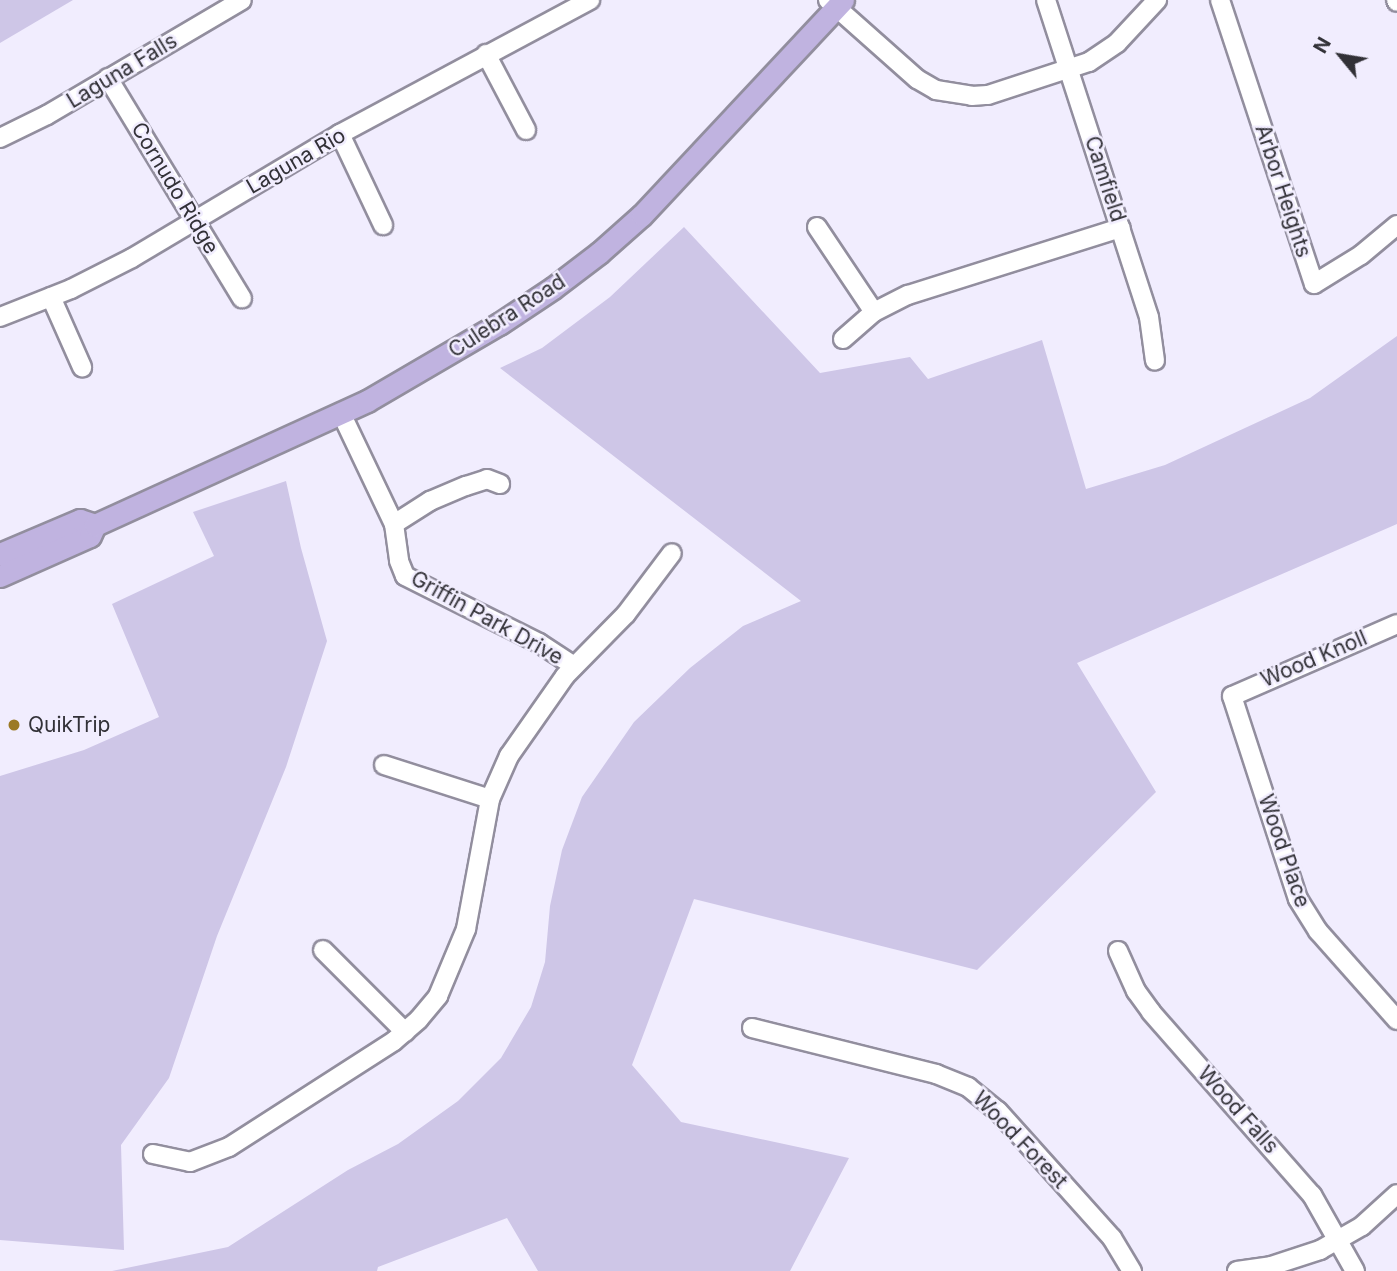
<!DOCTYPE html>
<style>
body{margin:0}
#map{position:relative;width:1397px;height:1271px;overflow:hidden;background:#f1edfe;font-family:Inter,sans-serif}
div>[style]{position:absolute}
.green>*{inset:0;background:#cec6e7}
.roads{filter:drop-shadow(2px 0 #928e9e) drop-shadow(-2px 0 #928e9e) drop-shadow(0 2px #928e9e) drop-shadow(0 -2px #928e9e)}
.minor>*{height:18px;margin:-9px;padding:0 9px;transform-origin:9px;border-radius:9px;background:#fff}
.major>*{height:21px;margin:-10.5px;padding:0 10.5px;transform-origin:10.5px;border-radius:10.5px;background:#c0b3e0}
.dots>*{width:19px;height:19px;translate:-50% -50%;box-sizing:border-box;border:4px solid #f1edfe;border-radius:50%}
span{translate:-50% -50%;white-space:nowrap;text-align:center;line-height:1.15;-webkit-text-stroke:5px #f1edfe;paint-order:stroke}
.street-label{font-size:21px;color:#323137}
.poi-label{font-size:21px;color:#323137}
.left{translate:0 -50%;text-align:left}
.north{position:absolute;left:1306px;top:21px;width:70px;height:70px;-webkit-text-stroke:5px #f1edfe;paint-order:stroke;rotate:300deg;font-size:19px;font-weight:700;line-height:28px;text-align:center;color:#323137}
.north::after{content:'';display:block;margin:auto;width:24px;height:32px;background:#323137;clip-path:polygon(50% 0,100% 100%,50% 72%,0 100%)}
</style>
<div id="map">
<div class="green">
<div style="clip-path:polygon(0 0,73px 0,0 43px)"></div>
<div style="clip-path:polygon(684px 227px,820px 373px,910px 357px,928px 379px,1042px 340px,1086px 489px,1165px 465px,1310px 398px,1397px 336px,1397px 524px,1077px 663px,1156px 792px,977px 970px,694px 899px,632px 1065px,681px 1122px,849px 1158px,790px 1271px,538px 1271px,507px 1218px,378px 1267px,377px 1271px,112px 1271px,228px 1247px,348px 1170px,398px 1144px,458px 1101px,501px 1058px,531px 1007px,545px 962px,550px 906px,562px 850px,582px 797px,634px 722px,690px 668px,743px 626px,801px 601px,500px 368px,542px 348px,610px 297px)"></div>
<div style="clip-path:polygon(286px 481px,301px 548px,327px 641px,286px 767px,217px 936px,169px 1078px,121px 1145px,124px 1250px,0 1240px,0 776px,84px 750px,159px 717px,112px 604px,214px 556px,193px 512px)"></div>
</div>
<div class="roads">
<div class="minor">
<div style="left:828px;top:0;width:119px;rotate:41.6deg"></div>
<div style="left:917px;top:79px;width:22px;rotate:30deg"></div>
<div style="left:936px;top:90px;width:36px;rotate:9deg"></div>
<div style="left:972px;top:96px;width:16px;rotate:-4deg"></div>
<div style="left:988px;top:95px;width:106px;rotate:-18.1deg"></div>
<div style="left:1089px;top:62px;width:34px;rotate:-34deg"></div>
<div style="left:1117px;top:43px;width:59px;rotate:-47.1deg"></div>
<div style="left:1046px;top:0;width:333px;rotate:72deg"></div>
<div style="left:1149px;top:317px;width:44px;rotate:82.2deg"></div>
<div style="left:1220px;top:0;width:299px;rotate:71.7deg"></div>
<div style="left:1314px;top:284px;width:55px;rotate:-31.7deg"></div>
<div style="left:1361px;top:255px;width:47px;rotate:-39.8deg"></div>
<div style="left:1396px;top:0;width:2px;rotate:63deg"></div>
<div style="left:486px;top:54px;width:86px;rotate:62.2deg"></div>
<div style="left:108px;top:78px;width:258px;rotate:58.7deg"></div>
<div style="left:340px;top:134px;width:101px;rotate:64.7deg"></div>
<div style="left:0;top:138px;width:52px;rotate:-26.1deg"></div>
<div style="left:47px;top:115px;width:226px;rotate:-30.5deg"></div>
<div style="left:817px;top:227px;width:102px;rotate:56.2deg"></div>
<div style="left:51px;top:297px;width:77px;rotate:66.1deg"></div>
<div style="left:0;top:317px;width:76px;rotate:-21.5deg"></div>
<div style="left:71px;top:289px;width:68px;rotate:-26.9deg"></div>
<div style="left:132px;top:258px;width:242px;rotate:-30.8deg"></div>
<div style="left:340px;top:134px;width:284px;rotate:-28.2deg"></div>
<div style="left:843px;top:339px;width:41px;rotate:-41.1deg"></div>
<div style="left:874px;top:312px;width:38px;rotate:-27deg"></div>
<div style="left:908px;top:295px;width:223px;rotate:-17.5deg"></div>
<div style="left:341px;top:413px;width:123px;rotate:64.5deg"></div>
<div style="left:394px;top:524px;width:37px;rotate:82deg"></div>
<div style="left:399px;top:561px;width:16px;rotate:68deg"></div>
<div style="left:405px;top:576px;width:150px;rotate:26.6deg"></div>
<div style="left:539px;top:643px;width:42px;rotate:33.3deg"></div>
<div style="left:394px;top:524px;width:43px;rotate:-32.6deg"></div>
<div style="left:430px;top:501px;width:39px;rotate:-23deg"></div>
<div style="left:466px;top:486px;width:22px;rotate:-18deg"></div>
<div style="left:487px;top:479px;width:14px;rotate:21deg"></div>
<div style="left:1397px;top:624px;width:180px;rotate:156.4deg"></div>
<div style="left:1232px;top:696px;width:213px;rotate:72deg"></div>
<div style="left:1298px;top:899px;width:38px;rotate:58deg"></div>
<div style="left:1318px;top:931px;width:119px;rotate:48.4deg"></div>
<div style="left:384px;top:765px;width:111px;rotate:17.8deg"></div>
<div style="left:323px;top:950px;width:116px;rotate:45deg"></div>
<div style="left:1118px;top:951px;width:44px;rotate:65.8deg"></div>
<div style="left:1136px;top:991px;width:26px;rotate:54deg"></div>
<div style="left:1151px;top:1012px;width:244px;rotate:48.7deg"></div>
<div style="left:1312px;top:1195px;width:87px;rotate:60.5deg"></div>
<div style="left:752px;top:1028px;width:190px;rotate:14deg"></div>
<div style="left:936px;top:1074px;width:35px;rotate:22deg"></div>
<div style="left:968px;top:1087px;width:38px;rotate:39deg"></div>
<div style="left:998px;top:1111px;width:171px;rotate:48.1deg"></div>
<div style="left:1112px;top:1238px;width:39px;rotate:59deg"></div>
<div style="left:153px;top:1154px;width:38px;rotate:12deg"></div>
<div style="left:190px;top:1162px;width:42px;rotate:-21deg"></div>
<div style="left:229px;top:1147px;width:196px;rotate:-32.7deg"></div>
<div style="left:394px;top:1041px;width:33px;rotate:-41deg"></div>
<div style="left:419px;top:1019px;width:30px;rotate:-50deg"></div>
<div style="left:438px;top:996px;width:73px;rotate:-67.3deg"></div>
<div style="left:466px;top:929px;width:132px;rotate:-79.5deg"></div>
<div style="left:490px;top:799px;width:47px;rotate:-66.2deg"></div>
<div style="left:509px;top:756px;width:98px;rotate:-55deg"></div>
<div style="left:565px;top:676px;width:87px;rotate:-45.5deg"></div>
<div style="left:626px;top:614px;width:76px;rotate:-53deg"></div>
<div style="left:1237px;top:1271px;width:34px;rotate:-8deg"></div>
<div style="left:1271px;top:1266px;width:52px;rotate:-18.1deg"></div>
<div style="left:1320px;top:1250px;width:48px;rotate:-29.7deg"></div>
<div style="left:1362px;top:1226px;width:47px;rotate:-42.4deg"></div>
</div>
<div class="major">
<div style="left:0;top:554px;width:87px;rotate:-23deg"></div>
<div style="left:80px;top:520px;width:16px;rotate:18deg"></div>
<div style="left:0;top:576px;width:98px;rotate:-24deg"></div>
<div style="left:90px;top:536px;width:12px;rotate:-66deg"></div>
<div style="left:95px;top:525px;width:299px;rotate:-24.5deg"></div>
<div style="left:367px;top:401px;width:153px;rotate:-30.3deg"></div>
<div style="left:499px;top:324px;width:65px;rotate:-33.7deg"></div>
<div style="left:553px;top:288px;width:58px;rotate:-37.3deg"></div>
<div style="left:599px;top:253px;width:57px;rotate:-41.5deg"></div>
<div style="left:642px;top:215px;width:294px;rotate:-46.9deg"></div>
</div>
</div>
<div class="dots">
<div style="left:14px;top:725px;background:#9b7924"></div>
</div>
<div class="street-label">
<span style="left:122px;top:71px;rotate:-31deg">Laguna Falls</span>
<span style="left:296px;top:161px;rotate:-30deg">Laguna Rio</span>
<span style="left:1105px;top:179px;rotate:72deg">Camfield</span>
<span style="left:175px;top:188px;rotate:59deg">Cornudo Ridge</span>
<span style="left:1283px;top:191px;rotate:72deg">Arbor Heights</span>
<span style="left:507px;top:316px;rotate:-33deg">Culebra Road</span>
<span style="left:487px;top:618px;rotate:29deg">Griffin Park Drive</span>
<span style="left:1314px;top:659px;rotate:-23deg">Wood Knoll</span>
<span style="left:1284px;top:851px;rotate:71deg">Wood Place</span>
<span style="left:1238px;top:1110px;rotate:48deg">Wood Falls</span>
<span style="left:1020px;top:1140px;rotate:46deg">Wood Forest</span>
</div>
<div class="poi-label">
<span class="left" style="left:28px;top:725px">QuikTrip</span>
</div>
<div class="north">N</div>
</div>
